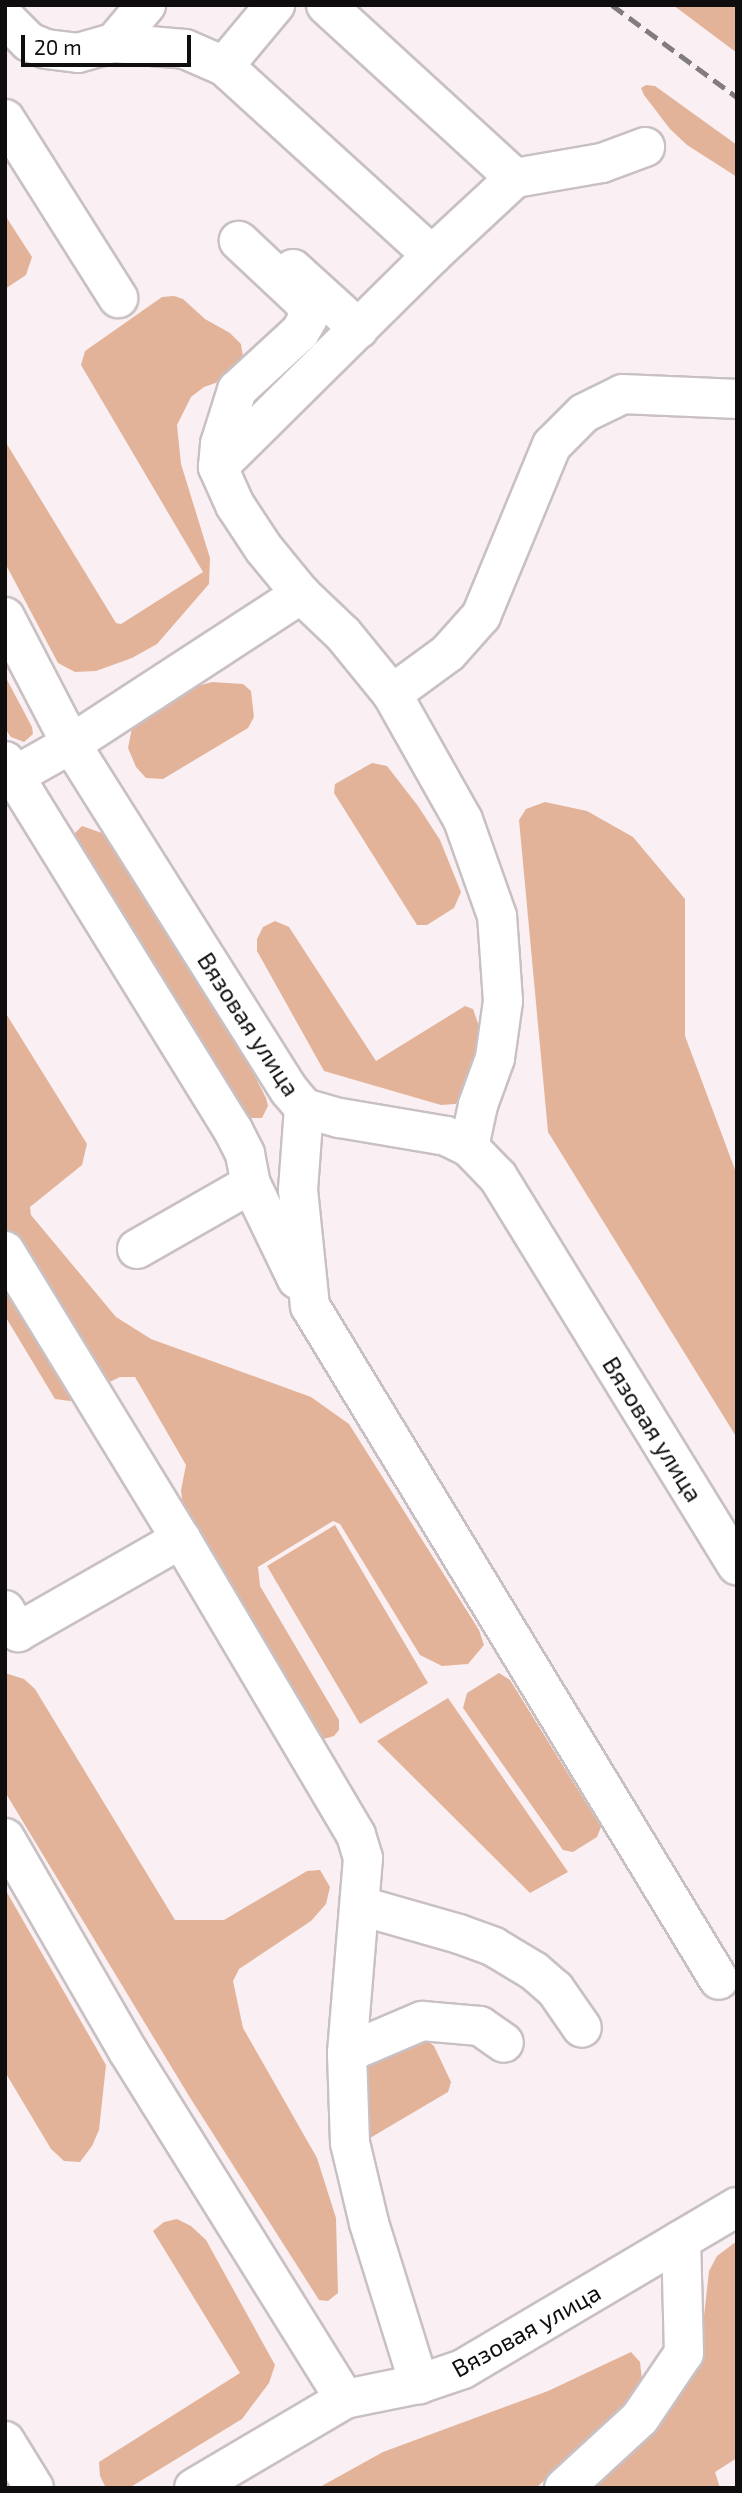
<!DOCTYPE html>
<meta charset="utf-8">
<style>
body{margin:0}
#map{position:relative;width:742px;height:2493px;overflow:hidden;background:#faf0f3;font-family:"Exo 2",sans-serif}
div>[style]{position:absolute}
.green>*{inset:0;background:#e3b399}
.roads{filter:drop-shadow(2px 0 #c9c0c3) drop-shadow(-2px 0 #c9c0c3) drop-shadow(0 2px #c9c0c3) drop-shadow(0 -2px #c9c0c3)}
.minor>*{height:38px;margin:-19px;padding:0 19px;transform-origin:19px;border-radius:19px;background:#fff}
.rail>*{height:5px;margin-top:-2.5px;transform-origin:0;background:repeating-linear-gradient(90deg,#837c7e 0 14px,transparent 0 21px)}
span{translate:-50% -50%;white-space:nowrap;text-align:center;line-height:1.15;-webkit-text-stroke:5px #fff;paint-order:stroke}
.street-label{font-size:24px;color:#100d0e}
.frame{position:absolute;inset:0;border:7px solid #100d0e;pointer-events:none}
.scale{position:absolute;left:21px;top:35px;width:170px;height:32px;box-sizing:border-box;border:4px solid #100d0e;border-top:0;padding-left:9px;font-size:21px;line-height:24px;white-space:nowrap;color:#100d0e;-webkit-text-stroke:5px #fff;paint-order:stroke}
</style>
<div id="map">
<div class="green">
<div style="clip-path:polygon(673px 5px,737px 5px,737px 53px)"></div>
<div style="clip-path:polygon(646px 85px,655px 86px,737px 145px,737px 177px,687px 145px,670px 129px,644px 95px,641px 88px)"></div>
<div style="clip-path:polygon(5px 215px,32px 257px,26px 275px,5px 289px)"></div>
<div style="clip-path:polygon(174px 296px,183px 299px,205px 319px,230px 333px,241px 344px,243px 357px,239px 367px,221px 381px,204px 387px,191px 397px,177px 425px,181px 464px,210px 558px,209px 584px,157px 644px,132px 658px,96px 671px,75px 672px,58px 663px,5px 563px,5px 441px,116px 623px,121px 624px,203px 572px,81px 365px,85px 351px,162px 297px)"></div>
<div style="clip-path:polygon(5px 676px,32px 727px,33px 734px,24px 742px,11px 737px,5px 729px)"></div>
<div style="clip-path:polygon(212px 682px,243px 684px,251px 691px,254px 717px,248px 728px,163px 779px,146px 778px,136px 767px,128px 748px,132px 728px,146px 712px,177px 692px)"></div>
<div style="clip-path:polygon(372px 763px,387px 766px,418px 806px,440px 840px,461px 892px,454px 908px,427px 925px,417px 925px,334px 793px,335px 784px)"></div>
<div style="clip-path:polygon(545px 802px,587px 811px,633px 837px,685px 899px,685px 1036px,737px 1175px,737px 1438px,548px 1132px,519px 820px,526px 809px)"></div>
<div style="clip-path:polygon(82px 826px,102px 833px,112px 844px,245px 1057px,266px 1098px,268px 1106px,262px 1118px,247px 1118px,77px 845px,75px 833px)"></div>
<div style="clip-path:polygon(275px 921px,289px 927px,376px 1061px,465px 1006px,473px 1009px,481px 1032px,469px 1097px,455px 1104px,441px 1105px,324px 1071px,257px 951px,257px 939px,263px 927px)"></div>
<div style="clip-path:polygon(5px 1012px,87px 1144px,82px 1165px,30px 1207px,31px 1215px,116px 1317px,151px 1339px,311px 1397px,349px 1424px,479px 1630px,484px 1645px,468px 1664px,442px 1666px,420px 1655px,340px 1524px,333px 1521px,258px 1567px,260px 1586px,339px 1720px,339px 1730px,334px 1736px,320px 1740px,184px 1516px,181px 1490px,186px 1465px,135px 1377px,120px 1377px,70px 1401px,55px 1399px,5px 1316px)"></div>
<div style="clip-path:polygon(335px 1525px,428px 1683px,360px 1724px,267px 1566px)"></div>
<div style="clip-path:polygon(5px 1673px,24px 1679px,35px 1689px,175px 1920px,224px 1920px,307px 1871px,320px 1870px,330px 1887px,326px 1904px,311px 1921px,239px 1969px,233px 1981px,243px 2028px,317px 2158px,336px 2218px,338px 2293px,328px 2301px,319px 2300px,189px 2096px,5px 1792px)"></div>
<div style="clip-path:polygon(499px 1673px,510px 1680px,601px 1827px,597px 1837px,573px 1852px,563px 1850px,463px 1708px,467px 1693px)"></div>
<div style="clip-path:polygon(448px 1698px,568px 1872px,530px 1893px,377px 1741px)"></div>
<div style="clip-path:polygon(5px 1889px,106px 2065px,99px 2130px,92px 2146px,80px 2162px,64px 2161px,51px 2149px,5px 2072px)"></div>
<div style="clip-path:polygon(415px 2039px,428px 2041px,434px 2046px,451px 2082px,448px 2092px,370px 2138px,366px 2135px,365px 2056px)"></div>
<div style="clip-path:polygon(177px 2219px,191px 2226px,206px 2240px,275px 2365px,269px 2383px,242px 2419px,129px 2488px,106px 2488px,100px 2476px,99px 2462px,240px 2373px,153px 2231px,164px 2222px)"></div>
<div style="clip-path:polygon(737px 2241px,737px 2458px,715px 2472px,720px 2488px,593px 2488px,699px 2361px,709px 2271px,717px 2256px)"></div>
<div style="clip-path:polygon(631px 2352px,640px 2362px,642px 2380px,628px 2404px,536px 2488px,318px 2488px,383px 2452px,548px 2391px)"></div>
</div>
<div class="roads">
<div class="minor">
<div style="left:326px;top:5px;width:256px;rotate:42.5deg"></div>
<div style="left:5px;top:18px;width:34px;rotate:45deg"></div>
<div style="left:29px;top:42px;width:18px;rotate:22deg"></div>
<div style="left:46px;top:49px;width:32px;rotate:7deg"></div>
<div style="left:78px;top:53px;width:37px;rotate:-16deg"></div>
<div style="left:114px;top:43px;width:71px;rotate:4.8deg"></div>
<div style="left:185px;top:49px;width:43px;rotate:23.6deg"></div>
<div style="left:224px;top:66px;width:281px;rotate:42.3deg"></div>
<div style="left:114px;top:43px;width:50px;rotate:-49.9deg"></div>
<div style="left:224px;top:66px;width:80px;rotate:-50.1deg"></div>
<div style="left:5px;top:119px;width:212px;rotate:57.7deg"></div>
<div style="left:293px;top:269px;width:89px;rotate:42.3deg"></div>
<div style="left:218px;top:467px;width:23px;rotate:-85deg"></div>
<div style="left:220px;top:444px;width:57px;rotate:-72.5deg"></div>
<div style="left:237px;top:390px;width:86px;rotate:-42.6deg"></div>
<div style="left:300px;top:332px;width:16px;rotate:-60deg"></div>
<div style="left:308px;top:318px;width:15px;rotate:-101deg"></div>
<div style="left:305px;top:303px;width:91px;rotate:-136.8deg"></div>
<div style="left:5px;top:617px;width:143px;rotate:62.5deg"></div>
<div style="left:71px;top:744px;width:409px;rotate:57.8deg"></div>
<div style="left:289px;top:1090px;width:23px;rotate:50deg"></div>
<div style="left:304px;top:1108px;width:37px;rotate:16deg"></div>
<div style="left:340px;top:1118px;width:108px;rotate:9.6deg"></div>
<div style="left:446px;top:1136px;width:25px;rotate:26deg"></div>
<div style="left:469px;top:1147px;width:42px;rotate:46deg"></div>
<div style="left:498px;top:1177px;width:456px;rotate:58.4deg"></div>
<div style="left:392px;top:694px;width:69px;rotate:-36.2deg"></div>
<div style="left:448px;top:653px;width:50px;rotate:-48.3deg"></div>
<div style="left:481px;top:616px;width:185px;rotate:-67.5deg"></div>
<div style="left:552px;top:445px;width:45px;rotate:-45deg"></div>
<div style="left:584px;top:413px;width:43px;rotate:-26deg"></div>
<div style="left:623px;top:394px;width:114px;rotate:2.5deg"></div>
<div style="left:5px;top:761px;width:434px;rotate:58.3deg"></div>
<div style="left:233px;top:1130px;width:27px;rotate:63deg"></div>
<div style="left:245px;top:1154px;width:31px;rotate:79deg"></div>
<div style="left:251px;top:1184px;width:106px;rotate:64.2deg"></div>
<div style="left:14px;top:776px;width:65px;rotate:-29.3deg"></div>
<div style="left:71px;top:744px;width:275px;rotate:-33.1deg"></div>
<div style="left:304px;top:1108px;width:82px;rotate:94.2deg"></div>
<div style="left:298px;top:1190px;width:117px;rotate:84.1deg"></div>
<div style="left:310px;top:1306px;width:788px;rotate:58.75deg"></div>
<div style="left:469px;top:1147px;width:43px;rotate:-77.9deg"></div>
<div style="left:478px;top:1105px;width:50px;rotate:-70.1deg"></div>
<div style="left:495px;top:1058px;width:58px;rotate:-82deg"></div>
<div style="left:503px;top:1001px;width:85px;rotate:-94deg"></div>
<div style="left:497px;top:916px;width:102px;rotate:-109.5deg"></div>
<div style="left:463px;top:820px;width:145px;rotate:-119.4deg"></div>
<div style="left:392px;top:694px;width:77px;rotate:-129.2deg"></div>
<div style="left:343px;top:634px;width:58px;rotate:-136.4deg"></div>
<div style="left:301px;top:594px;width:58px;rotate:-129.4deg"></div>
<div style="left:264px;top:549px;width:53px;rotate:-123.4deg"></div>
<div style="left:235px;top:505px;width:42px;rotate:-114.1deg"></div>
<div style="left:218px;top:467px;width:301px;rotate:-44.7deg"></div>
<div style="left:432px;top:255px;width:113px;rotate:-42.9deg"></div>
<div style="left:515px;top:178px;width:88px;rotate:-9.8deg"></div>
<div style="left:602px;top:163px;width:46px;rotate:-20.4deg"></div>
<div style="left:137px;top:1249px;width:131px;rotate:-29.7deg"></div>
<div style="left:5px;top:1251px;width:338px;rotate:58.6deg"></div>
<div style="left:5px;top:1610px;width:26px;rotate:59deg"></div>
<div style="left:18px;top:1632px;width:188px;rotate:-29.7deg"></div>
<div style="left:181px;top:1539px;width:344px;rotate:59.4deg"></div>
<div style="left:356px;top:1835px;width:24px;rotate:73deg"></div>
<div style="left:363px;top:1858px;width:196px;rotate:94.7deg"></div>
<div style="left:347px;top:2053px;width:90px;rotate:88.1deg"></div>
<div style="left:350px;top:2143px;width:82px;rotate:76.6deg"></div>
<div style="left:369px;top:2223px;width:169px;rotate:72.7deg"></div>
<div style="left:5px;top:1838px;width:246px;rotate:60deg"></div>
<div style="left:128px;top:2051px;width:410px;rotate:58.1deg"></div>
<div style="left:361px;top:1906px;width:102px;rotate:15.9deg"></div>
<div style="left:459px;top:1934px;width:37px;rotate:20deg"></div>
<div style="left:494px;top:1947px;width:47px;rotate:31deg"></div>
<div style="left:534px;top:1971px;width:28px;rotate:41deg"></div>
<div style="left:555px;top:1989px;width:47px;rotate:55.3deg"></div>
<div style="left:347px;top:2053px;width:82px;rotate:-23.1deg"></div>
<div style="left:422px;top:2021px;width:58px;rotate:4.9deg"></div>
<div style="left:480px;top:2026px;width:29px;rotate:35deg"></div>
<div style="left:5px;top:2441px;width:55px;rotate:58.3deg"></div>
<div style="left:194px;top:2488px;width:175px;rotate:-30.5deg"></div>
<div style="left:345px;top:2399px;width:76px;rotate:-11.5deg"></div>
<div style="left:419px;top:2384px;width:46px;rotate:-18.8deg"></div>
<div style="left:463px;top:2369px;width:318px;rotate:-30.6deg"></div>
<div style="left:564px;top:2488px;width:103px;rotate:-42.6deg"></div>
<div style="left:640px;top:2418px;width:78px;rotate:-55.9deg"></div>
<div style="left:684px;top:2353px;width:113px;rotate:-91.5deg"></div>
</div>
</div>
<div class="rail">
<div style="left:612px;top:5px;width:155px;rotate:36.4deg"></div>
</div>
<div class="street-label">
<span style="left:249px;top:1024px;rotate:57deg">Вязовая улица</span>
<span style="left:653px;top:1429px;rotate:58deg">Вязовая улица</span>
<span style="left:526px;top:2330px;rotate:-29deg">Вязовая улица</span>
</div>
<div class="frame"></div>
<div class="scale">20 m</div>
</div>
